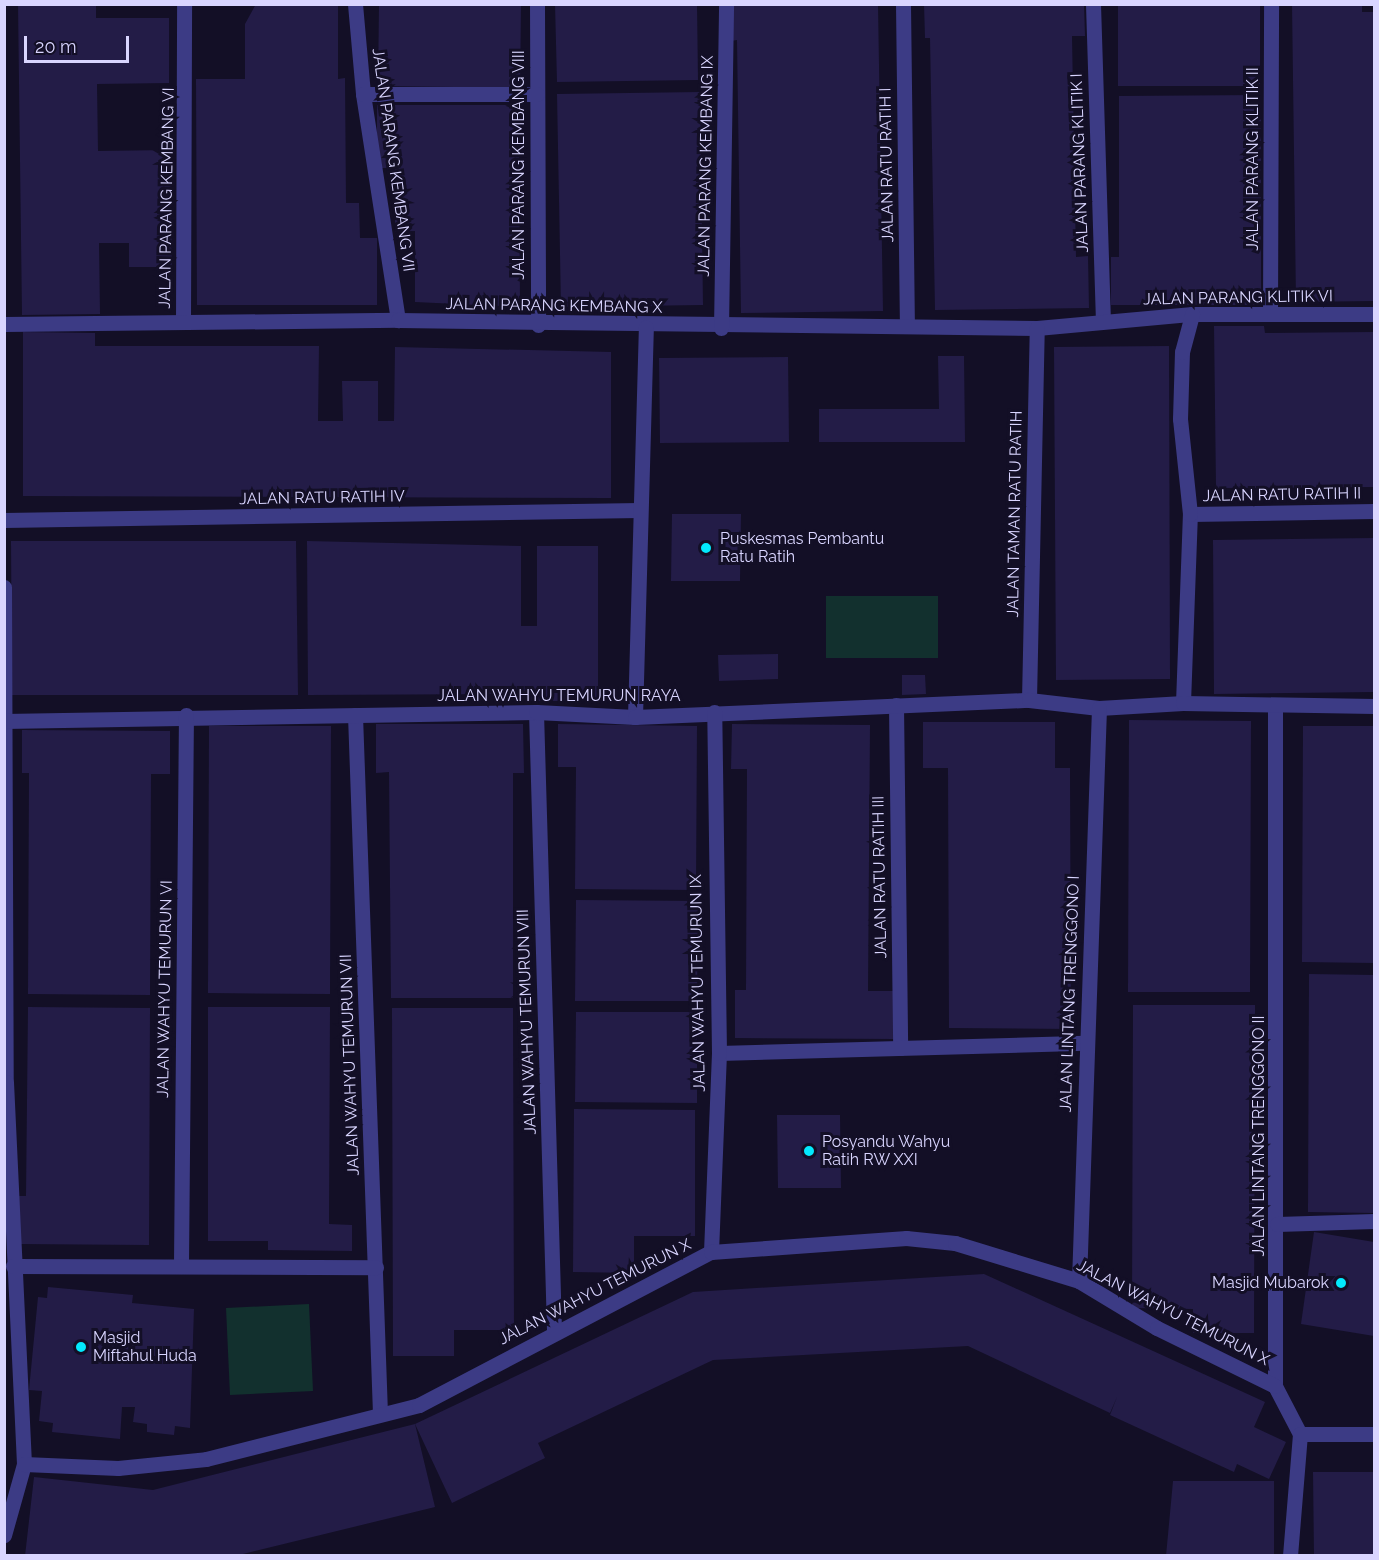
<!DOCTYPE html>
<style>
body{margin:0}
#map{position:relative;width:1379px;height:1560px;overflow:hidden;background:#130f26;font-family:Raleway,sans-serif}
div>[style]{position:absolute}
.green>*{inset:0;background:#12302e}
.building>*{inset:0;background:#231c47}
.minor>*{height:15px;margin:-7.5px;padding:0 7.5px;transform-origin:7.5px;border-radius:7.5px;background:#3c3b85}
.dots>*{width:16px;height:16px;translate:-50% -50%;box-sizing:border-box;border:3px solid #130f26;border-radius:50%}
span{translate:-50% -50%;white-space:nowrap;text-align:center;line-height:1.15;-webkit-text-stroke:6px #130f26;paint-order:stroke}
.street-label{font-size:16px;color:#d9d5ff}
.poi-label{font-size:16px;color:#d9d5ff}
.left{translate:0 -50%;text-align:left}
.right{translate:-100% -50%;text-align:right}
.frame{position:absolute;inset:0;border:6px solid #d9d5ff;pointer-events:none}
.scale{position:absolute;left:24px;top:36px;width:105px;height:27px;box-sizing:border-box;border:3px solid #d9d5ff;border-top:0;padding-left:8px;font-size:18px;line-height:21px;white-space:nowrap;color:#d9d5ff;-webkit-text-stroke:4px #130f26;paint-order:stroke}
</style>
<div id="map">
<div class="green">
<div style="clip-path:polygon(826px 596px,938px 596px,938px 658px,826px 658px)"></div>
<div style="clip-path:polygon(309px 1304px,313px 1391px,230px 1395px,226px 1308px)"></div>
</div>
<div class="building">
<div style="clip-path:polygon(18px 4px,96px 4px,96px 18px,169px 18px,169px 83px,97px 84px,98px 151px,170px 150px,172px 267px,129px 267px,129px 243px,99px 243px,100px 314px,22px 315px)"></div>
<div style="clip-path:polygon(256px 4px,338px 4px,338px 79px,345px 78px,346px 203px,359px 203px,360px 238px,377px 238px,377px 305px,197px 305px,196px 79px,245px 79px,245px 24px)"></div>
<div style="clip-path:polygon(379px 4px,521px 4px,520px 88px,378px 86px)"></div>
<div style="clip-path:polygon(555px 4px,697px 4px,698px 80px,557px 82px)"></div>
<div style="clip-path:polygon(731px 4px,878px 4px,883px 311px,741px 313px,737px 40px,731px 41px)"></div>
<div style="clip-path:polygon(924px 4px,1084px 4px,1085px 36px,1072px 36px,1076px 257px,1088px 256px,1089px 308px,935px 310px,930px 38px,925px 38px)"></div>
<div style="clip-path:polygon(1118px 4px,1260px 4px,1260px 86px,1118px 86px)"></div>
<div style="clip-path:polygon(1292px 4px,1362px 4px,1362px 12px,1374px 12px,1374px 301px,1296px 302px)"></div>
<div style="clip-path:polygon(700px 92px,703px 305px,561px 307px,557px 94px)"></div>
<div style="clip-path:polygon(1261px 95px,1261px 305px,1111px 305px,1111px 257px,1119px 257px,1119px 96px)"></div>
<div style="clip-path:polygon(377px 105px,519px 105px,520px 307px,415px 302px,415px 231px,395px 232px,395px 168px,377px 168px)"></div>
<div style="clip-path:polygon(1214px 326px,1264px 326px,1265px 333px,1374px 332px,1374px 487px,1216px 488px)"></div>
<div style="clip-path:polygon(23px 332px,95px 333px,95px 346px,319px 346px,318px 421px,343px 421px,342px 381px,378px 381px,378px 421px,394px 421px,395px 347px,611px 352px,611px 498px,23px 496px)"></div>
<div style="clip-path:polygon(1169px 346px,1170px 679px,1056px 680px,1054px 347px)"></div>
<div style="clip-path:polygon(938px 356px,964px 356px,965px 442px,819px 442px,819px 409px,939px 409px)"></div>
<div style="clip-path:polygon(788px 357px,789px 442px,660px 443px,659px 358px)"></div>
<div style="clip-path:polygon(672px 514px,741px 514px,740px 581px,671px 581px)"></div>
<div style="clip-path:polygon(1374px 538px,1374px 692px,1214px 694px,1213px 540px)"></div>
<div style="clip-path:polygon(11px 541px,296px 541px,298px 695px,12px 695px)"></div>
<div style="clip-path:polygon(307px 541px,521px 546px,521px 626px,537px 626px,537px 546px,598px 546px,598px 701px,529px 701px,530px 694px,308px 695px)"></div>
<div style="clip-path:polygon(778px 654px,778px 679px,719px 681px,718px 655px)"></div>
<div style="clip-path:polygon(902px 675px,925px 675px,926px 694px,902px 695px)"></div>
<div style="clip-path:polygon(1129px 720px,1251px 721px,1250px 992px,1128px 992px)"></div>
<div style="clip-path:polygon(923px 722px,1055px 722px,1055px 768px,1070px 768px,1071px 1029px,949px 1028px,948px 768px,923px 768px)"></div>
<div style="clip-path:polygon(376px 724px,523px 724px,524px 773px,513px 773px,513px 998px,391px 998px,389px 772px,376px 773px)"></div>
<div style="clip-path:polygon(558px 724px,697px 726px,696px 890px,575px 889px,576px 767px,558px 767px)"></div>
<div style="clip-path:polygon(732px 724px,870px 725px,868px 991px,896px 991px,895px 1039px,735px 1038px,735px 990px,746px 990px,747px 769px,731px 769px)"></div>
<div style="clip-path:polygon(209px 726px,331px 726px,330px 994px,208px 993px)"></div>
<div style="clip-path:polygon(1303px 726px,1374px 726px,1374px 963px,1302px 962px)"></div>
<div style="clip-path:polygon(22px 730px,170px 731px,170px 774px,151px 774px,150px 995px,28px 994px,29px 773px,22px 773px)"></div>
<div style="clip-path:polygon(576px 900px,698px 901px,697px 1001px,575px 1001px)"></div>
<div style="clip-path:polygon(1309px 974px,1374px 975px,1374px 1213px,1308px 1212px)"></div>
<div style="clip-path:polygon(1133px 1005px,1255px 1005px,1254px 1333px,1193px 1333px,1193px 1309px,1132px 1308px)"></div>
<div style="clip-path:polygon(28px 1007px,150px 1008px,149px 1245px,18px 1244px,17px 1196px,26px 1196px)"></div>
<div style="clip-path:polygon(208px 1007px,330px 1007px,329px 1224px,352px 1225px,352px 1251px,268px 1250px,268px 1241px,208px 1241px)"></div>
<div style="clip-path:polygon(392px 1008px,513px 1008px,514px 1330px,454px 1330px,454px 1356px,393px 1356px)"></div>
<div style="clip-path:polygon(576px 1012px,697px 1012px,697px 1103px,575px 1102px)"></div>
<div style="clip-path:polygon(574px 1109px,695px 1110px,695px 1236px,634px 1236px,634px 1273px,573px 1272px)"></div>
<div style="clip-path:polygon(777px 1115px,840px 1115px,841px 1188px,778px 1188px)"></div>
<div style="clip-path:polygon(1314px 1232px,1374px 1242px,1374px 1336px,1301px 1324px)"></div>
<div style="clip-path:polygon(984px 1274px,1265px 1402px,1254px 1427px,1286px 1442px,1269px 1479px,1237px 1464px,1234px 1472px,1110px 1415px,1117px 1397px,1110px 1413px,968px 1346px,713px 1360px,538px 1443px,545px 1458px,452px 1503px,415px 1424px,693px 1292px)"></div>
<div style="clip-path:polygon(48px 1287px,133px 1295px,132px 1303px,194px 1309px,190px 1428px,175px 1426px,174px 1435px,147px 1432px,147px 1424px,133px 1422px,135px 1407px,122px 1407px,120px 1439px,52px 1432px,53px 1423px,39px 1421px,42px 1391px,29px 1390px,38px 1297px,47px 1298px)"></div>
<div style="clip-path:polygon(415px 1424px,435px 1507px,235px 1556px,25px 1556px,34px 1477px,153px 1490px)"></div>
<div style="clip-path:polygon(1313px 1472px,1374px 1472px,1374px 1556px,1314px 1556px)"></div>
<div style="clip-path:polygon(1173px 1481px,1274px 1481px,1274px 1556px,1166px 1556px)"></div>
</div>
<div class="minor">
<div style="left:355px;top:4px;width:90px;rotate:84.9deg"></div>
<div style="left:363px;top:94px;width:229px;rotate:81.2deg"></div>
<div style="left:537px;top:4px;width:321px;rotate:89.8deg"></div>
<div style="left:903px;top:4px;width:320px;rotate:89.3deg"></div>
<div style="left:1093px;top:4px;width:317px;rotate:88.2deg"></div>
<div style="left:363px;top:94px;width:174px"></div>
<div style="left:1270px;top:314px;width:310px;rotate:-89.8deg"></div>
<div style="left:183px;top:320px;width:316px;rotate:-89.8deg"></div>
<div style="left:4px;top:324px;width:394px;rotate:-0.6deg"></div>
<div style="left:398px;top:320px;width:639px;rotate:0.72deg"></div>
<div style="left:1037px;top:328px;width:156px;rotate:-5.2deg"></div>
<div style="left:1192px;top:314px;width:182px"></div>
<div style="left:721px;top:328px;width:324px;rotate:-89.1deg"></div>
<div style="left:1190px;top:514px;width:184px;rotate:-0.9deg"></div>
<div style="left:4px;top:520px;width:636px;rotate:-0.9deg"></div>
<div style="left:4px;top:587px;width:495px;rotate:89.8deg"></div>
<div style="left:6px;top:1082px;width:382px;rotate:87.3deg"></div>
<div style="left:24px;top:1464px;width:74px;rotate:105.7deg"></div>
<div style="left:1029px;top:700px;width:372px;rotate:-88.8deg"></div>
<div style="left:1183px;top:703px;width:189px;rotate:-87.9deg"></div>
<div style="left:1190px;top:514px;width:96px;rotate:-96deg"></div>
<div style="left:1180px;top:419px;width:67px;rotate:-88.3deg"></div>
<div style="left:1182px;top:352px;width:39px;rotate:-75deg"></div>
<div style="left:896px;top:705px;width:343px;rotate:89.3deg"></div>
<div style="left:1275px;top:709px;width:677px;rotate:90deg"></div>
<div style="left:1275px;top:1386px;width:54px;rotate:62.5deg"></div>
<div style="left:1300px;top:1434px;width:122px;rotate:94.7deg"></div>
<div style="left:536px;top:712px;width:619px;rotate:88.33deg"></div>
<div style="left:355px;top:715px;width:699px;rotate:87.95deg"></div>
<div style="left:635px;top:717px;width:390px;rotate:-88.4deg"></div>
<div style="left:4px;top:721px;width:532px;rotate:-0.97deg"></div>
<div style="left:536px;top:712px;width:99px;rotate:2.9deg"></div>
<div style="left:635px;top:717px;width:394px;rotate:-2.5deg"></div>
<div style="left:1029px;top:700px;width:70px;rotate:6.5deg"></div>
<div style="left:1099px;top:708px;width:84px;rotate:-3.4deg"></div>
<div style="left:1183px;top:703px;width:191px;rotate:0.9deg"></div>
<div style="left:719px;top:1053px;width:366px;rotate:-1.6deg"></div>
<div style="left:1277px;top:1224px;width:97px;rotate:-1.8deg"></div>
<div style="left:711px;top:1252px;width:199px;rotate:-87.7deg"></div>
<div style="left:719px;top:1053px;width:341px;rotate:-90.8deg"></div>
<div style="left:181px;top:1263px;width:548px;rotate:-89.48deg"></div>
<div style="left:13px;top:1266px;width:363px;rotate:0.2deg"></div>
<div style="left:1079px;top:1281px;width:573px;rotate:-88deg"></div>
<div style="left:1300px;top:1434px;width:74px"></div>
<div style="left:24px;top:1464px;width:94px;rotate:2.4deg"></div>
<div style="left:118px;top:1468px;width:88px;rotate:-5.8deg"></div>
<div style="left:206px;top:1459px;width:220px;rotate:-14.2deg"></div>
<div style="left:419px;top:1405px;width:330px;rotate:-27.7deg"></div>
<div style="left:711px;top:1252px;width:196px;rotate:-4.1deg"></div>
<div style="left:906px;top:1238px;width:49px;rotate:5.8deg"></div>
<div style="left:955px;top:1243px;width:130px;rotate:17deg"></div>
<div style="left:1079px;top:1281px;width:91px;rotate:31.1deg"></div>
<div style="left:1157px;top:1328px;width:131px;rotate:26.2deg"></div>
</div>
<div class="dots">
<div style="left:706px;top:548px;background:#03e9fd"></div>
<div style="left:809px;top:1151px;background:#03e9fd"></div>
<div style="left:1341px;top:1283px;background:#03e9fd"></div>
<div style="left:81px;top:1347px;background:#03e9fd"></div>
</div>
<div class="street-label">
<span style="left:1253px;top:159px;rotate:-90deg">JALAN PARANG KLITIK II</span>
<span style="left:393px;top:160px;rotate:82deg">JALAN PARANG KEMBANG VII</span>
<span style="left:1080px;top:163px;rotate:-92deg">JALAN PARANG KLITIK I</span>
<span style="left:519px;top:165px;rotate:-90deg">JALAN PARANG KEMBANG VIII</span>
<span style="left:887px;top:165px;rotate:-91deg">JALAN RATU RATIH I</span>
<span style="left:706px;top:166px;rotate:-89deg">JALAN PARANG KEMBANG IX</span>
<span style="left:167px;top:198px;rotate:-89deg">JALAN PARANG KEMBANG VI</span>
<span style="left:1238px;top:298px;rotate:-1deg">JALAN PARANG KLITIK VI</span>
<span style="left:554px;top:306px;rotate:1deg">JALAN PARANG KEMBANG X</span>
<span style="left:1282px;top:495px;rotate:-1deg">JALAN RATU RATIH II</span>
<span style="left:322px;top:498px;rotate:-1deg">JALAN RATU RATIH IV</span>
<span style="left:1015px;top:514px;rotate:-89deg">JALAN TAMAN RATU RATIH</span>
<span style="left:559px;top:696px">JALAN WAHYU TEMURUN RAYA</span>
<span style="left:880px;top:877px;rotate:-91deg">JALAN RATU RATIH III</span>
<span style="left:698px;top:983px;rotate:-91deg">JALAN WAHYU TEMURUN IX</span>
<span style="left:165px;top:989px;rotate:-89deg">JALAN WAHYU TEMURUN VI</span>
<span style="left:1070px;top:994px;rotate:-88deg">JALAN LINTANG TRENGGONO I</span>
<span style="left:527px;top:1022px;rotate:-92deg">JALAN WAHYU TEMURUN VIII</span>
<span style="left:350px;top:1065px;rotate:-92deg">JALAN WAHYU TEMURUN VII</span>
<span style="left:1259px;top:1136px;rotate:-90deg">JALAN LINTANG TRENGGONO II</span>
<span style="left:595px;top:1292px;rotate:-27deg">JALAN WAHYU TEMURUN X</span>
<span style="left:1173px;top:1313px;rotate:27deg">JALAN WAHYU TEMURUN X</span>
</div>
<div class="poi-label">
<span class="left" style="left:720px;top:548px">Puskesmas Pembantu<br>Ratu Ratih</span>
<span class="left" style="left:822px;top:1151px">Posyandu Wahyu<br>Ratih RW XXI</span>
<span class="right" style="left:1329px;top:1283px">Masjid Mubarok</span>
<span class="left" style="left:93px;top:1347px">Masjid<br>Miftahul Huda</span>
</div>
<div class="frame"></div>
<div class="scale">20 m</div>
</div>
